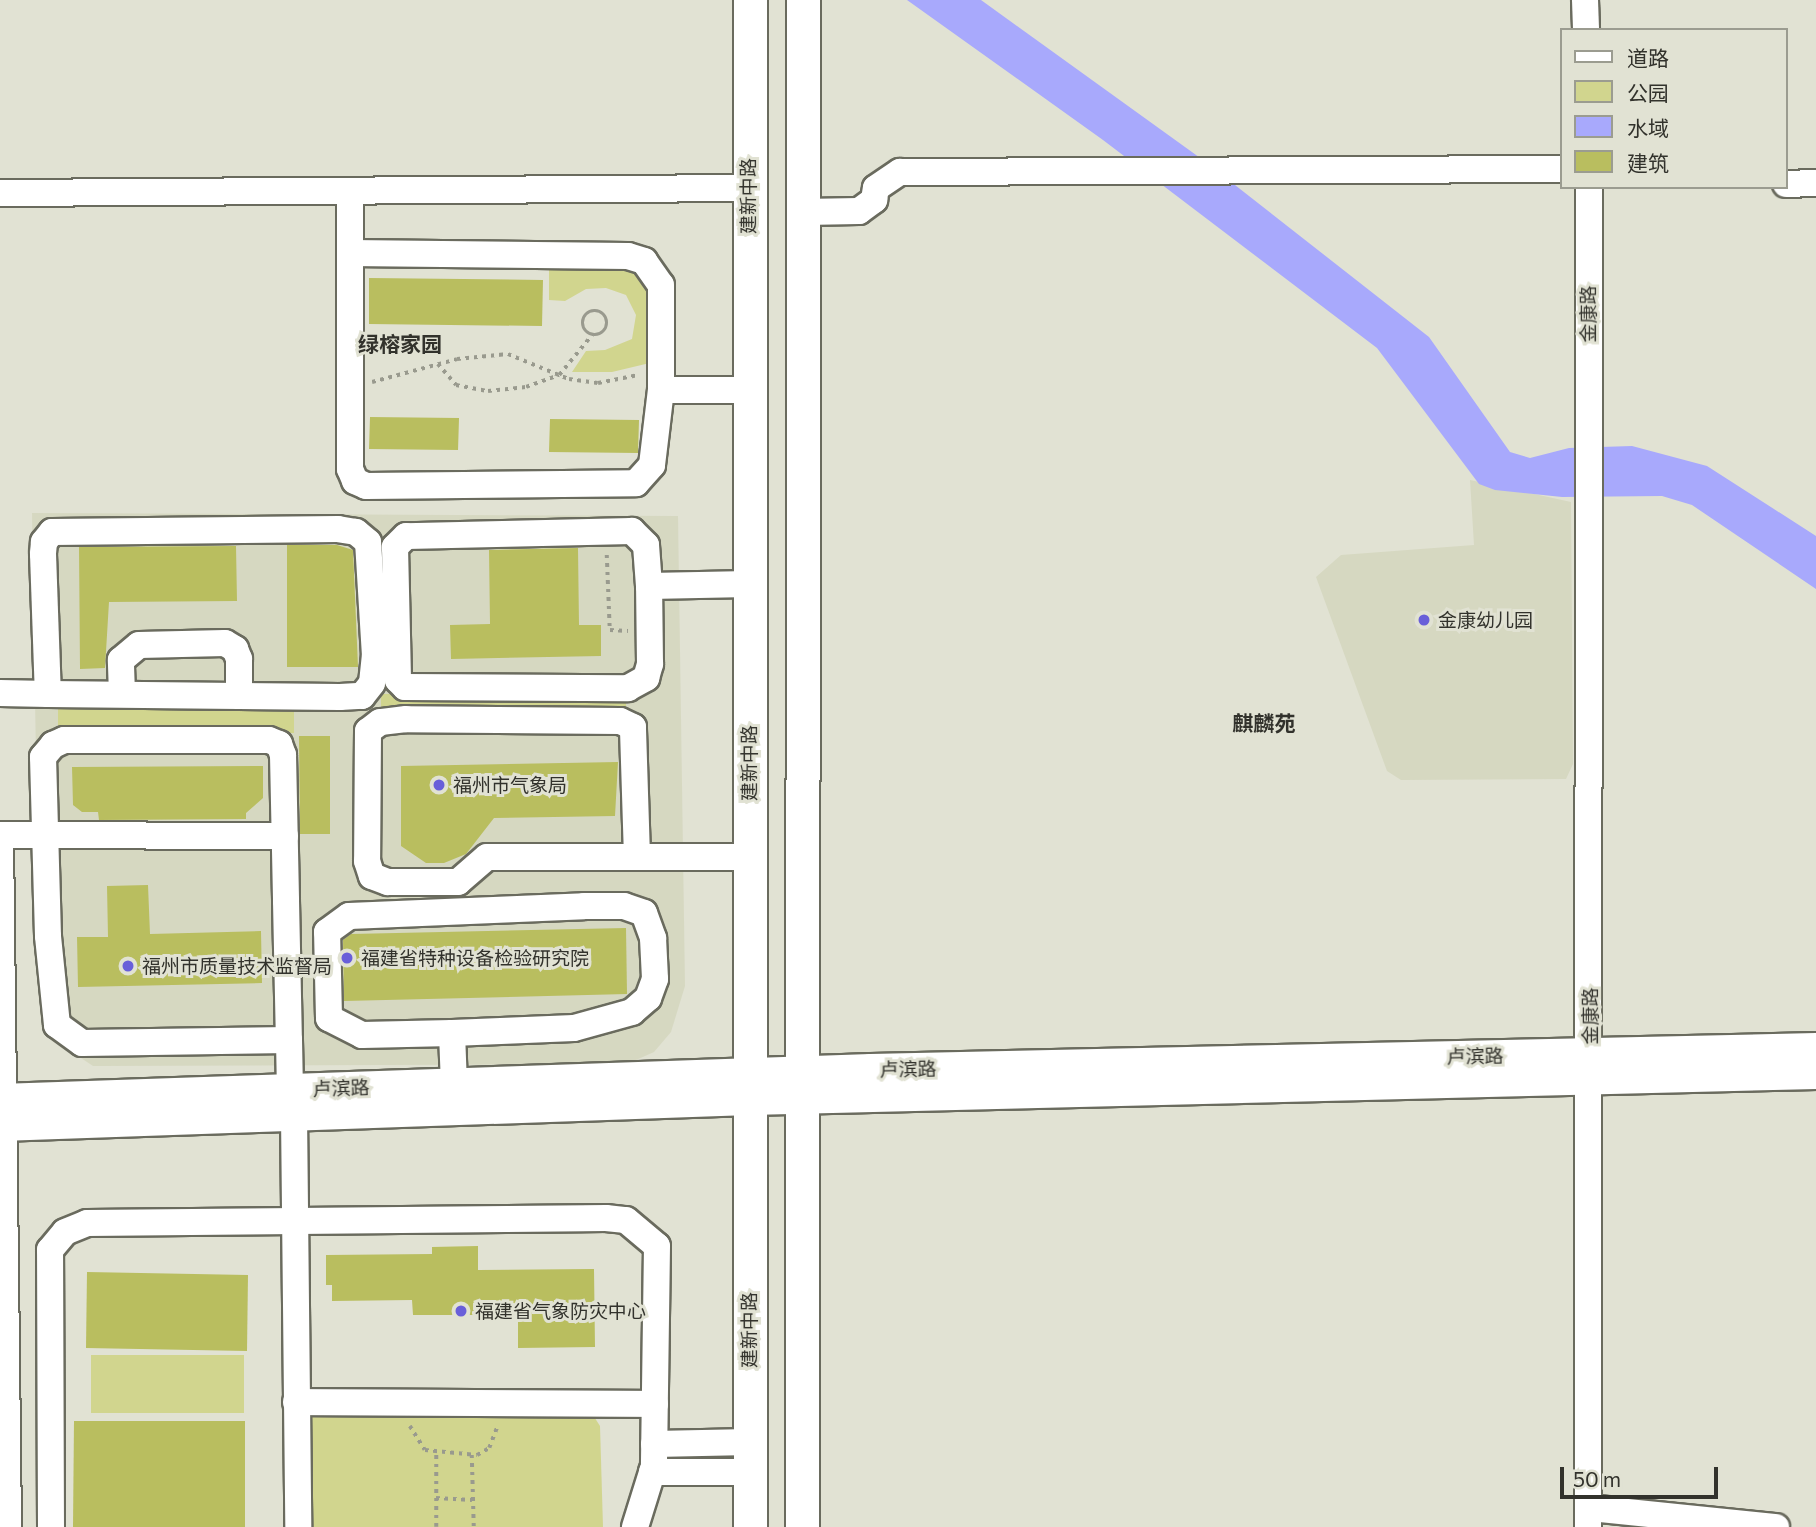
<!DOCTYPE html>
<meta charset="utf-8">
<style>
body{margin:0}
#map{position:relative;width:1816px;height:1527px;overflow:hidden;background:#e1e2d3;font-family:Commissioner,"Noto Sans SC",sans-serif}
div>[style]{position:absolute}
.built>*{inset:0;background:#d6d8c1}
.green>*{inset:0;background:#d1d58e}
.water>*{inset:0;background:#a8a9fc}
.building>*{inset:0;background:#b9be5f}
.path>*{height:3.5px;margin-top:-1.75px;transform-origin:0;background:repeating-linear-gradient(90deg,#999a8e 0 3.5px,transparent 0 8.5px)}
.path>.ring{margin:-1.75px;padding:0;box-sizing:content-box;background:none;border:3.5px solid #999a8e;border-radius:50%}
.roads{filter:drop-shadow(2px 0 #6a6b5e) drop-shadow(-2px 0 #6a6b5e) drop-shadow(0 2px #6a6b5e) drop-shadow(0 -2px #6a6b5e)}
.minor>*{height:26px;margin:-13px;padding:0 13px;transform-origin:13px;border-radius:13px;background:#fff}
.major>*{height:33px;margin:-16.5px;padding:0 16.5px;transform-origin:16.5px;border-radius:16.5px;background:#fff}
.dots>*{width:19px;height:19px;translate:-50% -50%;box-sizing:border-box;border:4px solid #e1e2d3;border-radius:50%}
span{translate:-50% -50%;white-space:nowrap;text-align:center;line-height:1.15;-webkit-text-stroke:6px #e1e2d3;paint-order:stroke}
.street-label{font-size:19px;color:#32322c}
.poi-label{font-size:19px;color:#32322c}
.left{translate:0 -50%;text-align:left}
.neighbourhood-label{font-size:21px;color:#32322c;font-weight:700}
.legend{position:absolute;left:1560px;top:28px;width:228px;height:161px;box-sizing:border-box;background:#e1e2d3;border:2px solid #9b9c90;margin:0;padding:9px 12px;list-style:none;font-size:21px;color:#32322c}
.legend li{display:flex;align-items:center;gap:14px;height:35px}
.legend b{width:35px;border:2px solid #9b9c90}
.scale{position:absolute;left:1560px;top:1467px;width:158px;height:32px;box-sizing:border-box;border:4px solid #32322c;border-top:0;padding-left:9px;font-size:21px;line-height:24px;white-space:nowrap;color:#32322c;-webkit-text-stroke:5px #e1e2d3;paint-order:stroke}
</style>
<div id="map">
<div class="built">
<div style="clip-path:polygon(1470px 480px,1571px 502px,1573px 764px,1566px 779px,1401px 780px,1387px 771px,1316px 577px,1341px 555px,1474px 545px)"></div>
<div style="clip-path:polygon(32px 513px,678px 516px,685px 986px,671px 1032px,654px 1052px,627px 1064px,93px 1066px,60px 1044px,40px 1005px)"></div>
</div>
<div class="green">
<div style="clip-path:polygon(549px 260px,632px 263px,654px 287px,654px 362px,612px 372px,572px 372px,586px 351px,605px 350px,632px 339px,636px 315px,626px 295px,606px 288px,586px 289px,565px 301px,549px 300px)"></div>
<div style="clip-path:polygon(381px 694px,626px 695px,626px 713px,381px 713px)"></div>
<div style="clip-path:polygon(58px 706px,294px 708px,294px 733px,58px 732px)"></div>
<div style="clip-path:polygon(91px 1355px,244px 1355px,244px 1413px,91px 1413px)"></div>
<div style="clip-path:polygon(309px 1414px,593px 1415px,600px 1426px,603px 1527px,303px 1527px)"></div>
</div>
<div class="water">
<div style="clip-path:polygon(907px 0,981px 0,1203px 160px,1429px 337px,1510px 452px,1530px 458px,1569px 448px,1632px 446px,1707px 466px,1816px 536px,1816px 589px,1692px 505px,1662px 496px,1562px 497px,1495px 490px,1479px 484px,1377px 348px,1103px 140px)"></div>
</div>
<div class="building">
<div style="clip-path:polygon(369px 278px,543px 280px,542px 326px,369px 324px)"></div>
<div style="clip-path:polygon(370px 417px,459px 418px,458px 450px,369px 449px)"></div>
<div style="clip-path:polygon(550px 419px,639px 420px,638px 453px,549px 452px)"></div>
<div style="clip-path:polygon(287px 545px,337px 545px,353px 550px,358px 667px,287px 667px)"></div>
<div style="clip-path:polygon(236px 546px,237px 601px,109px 602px,105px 668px,80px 669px,79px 547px)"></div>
<div style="clip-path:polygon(578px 548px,579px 625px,601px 625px,601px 656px,451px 659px,450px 625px,490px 624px,489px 550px)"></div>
<div style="clip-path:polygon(299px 736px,330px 736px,330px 834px,300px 834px)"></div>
<div style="clip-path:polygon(618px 762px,615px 816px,494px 818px,466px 854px,444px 863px,426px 863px,401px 846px,401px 766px)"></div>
<div style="clip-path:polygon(263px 766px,263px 798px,246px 813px,246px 819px,99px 820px,98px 812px,82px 812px,73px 805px,72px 767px)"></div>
<div style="clip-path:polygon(148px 885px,150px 934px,261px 931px,262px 983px,78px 987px,77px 937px,108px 937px,107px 886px)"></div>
<div style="clip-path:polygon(626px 928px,627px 994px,344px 1001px,343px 940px,351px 934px)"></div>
<div style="clip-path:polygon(478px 1246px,478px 1270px,594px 1269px,595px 1347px,518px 1348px,518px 1315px,413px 1315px,412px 1300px,332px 1301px,332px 1285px,326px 1285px,326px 1255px,432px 1254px,432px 1247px)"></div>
<div style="clip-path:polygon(87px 1272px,248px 1275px,247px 1351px,86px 1348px)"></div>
<div style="clip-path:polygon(74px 1421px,245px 1421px,245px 1527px,73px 1527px)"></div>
</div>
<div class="path">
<div class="ring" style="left:583px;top:311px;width:20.5px;height:20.5px"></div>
<div style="left:438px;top:364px;width:28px;rotate:49deg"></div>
<div style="left:456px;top:385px;width:33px;rotate:11deg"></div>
<div style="left:488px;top:391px;width:38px;rotate:-6deg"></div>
<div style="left:526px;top:387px;width:35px;rotate:-20deg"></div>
<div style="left:559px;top:375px;width:52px;rotate:-50.5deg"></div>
<div style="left:372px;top:382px;width:88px;rotate:-15.1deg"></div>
<div style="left:457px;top:359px;width:51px;rotate:-5.6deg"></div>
<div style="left:508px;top:354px;width:66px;rotate:22.3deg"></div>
<div style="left:569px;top:379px;width:29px;rotate:8deg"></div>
<div style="left:598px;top:383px;width:41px;rotate:-11.3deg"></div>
<div style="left:607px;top:555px;width:75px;rotate:87.7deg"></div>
<div style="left:610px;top:630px;width:18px;rotate:3deg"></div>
<div style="left:410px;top:1426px;width:28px;rotate:58deg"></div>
<div style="left:425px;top:1450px;width:52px;rotate:5.5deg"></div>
<div style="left:477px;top:1455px;width:14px;rotate:-30deg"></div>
<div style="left:489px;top:1448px;width:22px;rotate:-69deg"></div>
<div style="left:472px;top:1455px;width:72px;rotate:88.4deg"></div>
<div style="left:436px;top:1498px;width:36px;rotate:3deg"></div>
<div style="left:436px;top:1527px;width:73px;rotate:-90deg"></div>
</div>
<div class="roads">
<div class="minor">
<div style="left:1585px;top:0;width:30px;rotate:88deg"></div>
<div style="left:1786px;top:184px;width:30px;rotate:-2deg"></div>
<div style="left:350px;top:191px;width:278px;rotate:90deg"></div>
<div style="left:350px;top:469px;width:13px;rotate:67deg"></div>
<div style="left:355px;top:481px;width:12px;rotate:24deg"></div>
<div style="left:366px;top:486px;width:270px;rotate:-0.6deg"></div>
<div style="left:636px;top:483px;width:24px;rotate:-48deg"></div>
<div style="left:652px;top:465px;width:76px;rotate:-83.2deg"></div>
<div style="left:661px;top:390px;width:89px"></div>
<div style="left:0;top:193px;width:747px;rotate:-0.38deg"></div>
<div style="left:804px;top:212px;width:55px;rotate:-1deg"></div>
<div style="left:859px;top:211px;width:19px;rotate:-36deg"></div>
<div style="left:874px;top:200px;width:12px;rotate:-81deg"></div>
<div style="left:876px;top:188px;width:29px;rotate:-34deg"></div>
<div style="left:900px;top:172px;width:662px;rotate:-0.26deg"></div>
<div style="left:350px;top:253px;width:278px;rotate:0.6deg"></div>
<div style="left:628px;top:256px;width:17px;rotate:17deg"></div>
<div style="left:644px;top:261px;width:29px;rotate:55deg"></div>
<div style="left:661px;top:285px;width:105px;rotate:90deg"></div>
<div style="left:649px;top:586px;width:41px;rotate:-94.2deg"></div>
<div style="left:646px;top:545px;width:20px;rotate:-135deg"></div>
<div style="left:632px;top:531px;width:226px;rotate:178.7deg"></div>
<div style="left:406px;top:536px;width:16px;rotate:135deg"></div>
<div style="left:395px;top:547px;width:133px;rotate:88.7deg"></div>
<div style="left:398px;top:680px;width:10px;rotate:45deg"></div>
<div style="left:405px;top:687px;width:223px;rotate:0.3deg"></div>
<div style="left:628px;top:688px;width:21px;rotate:-29deg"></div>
<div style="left:646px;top:678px;width:15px;rotate:-74deg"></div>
<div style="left:650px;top:664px;width:78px;rotate:-90.7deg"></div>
<div style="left:649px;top:586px;width:100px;rotate:-1.1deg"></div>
<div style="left:0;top:693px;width:48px;rotate:1.2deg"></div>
<div style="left:48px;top:694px;width:191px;rotate:0.6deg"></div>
<div style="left:239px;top:696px;width:101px;rotate:0.6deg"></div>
<div style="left:340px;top:697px;width:22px;rotate:-3deg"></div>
<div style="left:362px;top:696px;width:16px;rotate:-52deg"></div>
<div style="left:372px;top:683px;width:27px;rotate:-84deg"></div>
<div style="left:375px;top:656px;width:114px;rotate:-93.5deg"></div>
<div style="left:368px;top:542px;width:16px;rotate:-140deg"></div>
<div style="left:356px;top:532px;width:18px;rotate:-171deg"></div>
<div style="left:338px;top:529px;width:286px;rotate:179.4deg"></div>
<div style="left:52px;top:532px;width:13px;rotate:129deg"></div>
<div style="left:44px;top:542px;width:12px;rotate:95deg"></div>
<div style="left:43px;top:554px;width:140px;rotate:88deg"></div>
<div style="left:122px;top:694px;width:34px;rotate:-92deg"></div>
<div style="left:121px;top:660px;width:23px;rotate:-40deg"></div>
<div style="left:139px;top:645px;width:86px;rotate:-1.3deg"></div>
<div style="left:225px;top:643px;width:12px;rotate:31deg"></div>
<div style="left:235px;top:649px;width:11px;rotate:68deg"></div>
<div style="left:239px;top:659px;width:37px;rotate:90deg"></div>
<div style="left:0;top:835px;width:692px;rotate:89.34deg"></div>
<div style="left:0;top:835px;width:285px;rotate:0.2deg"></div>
<div style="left:637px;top:857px;width:130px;rotate:-91.8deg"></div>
<div style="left:633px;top:727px;width:14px;rotate:-155deg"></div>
<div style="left:620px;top:721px;width:214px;rotate:-179.5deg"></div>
<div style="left:406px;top:719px;width:26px;rotate:173deg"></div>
<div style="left:380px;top:722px;width:15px;rotate:143deg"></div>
<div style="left:368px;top:731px;width:130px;rotate:90.4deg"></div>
<div style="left:367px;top:861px;width:16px;rotate:72deg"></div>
<div style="left:372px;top:876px;width:17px;rotate:21deg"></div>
<div style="left:388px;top:882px;width:70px"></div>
<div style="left:458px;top:882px;width:38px;rotate:-41deg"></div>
<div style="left:487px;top:857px;width:262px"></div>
<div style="left:452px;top:1033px;width:90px;rotate:178.7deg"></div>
<div style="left:362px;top:1035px;width:37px;rotate:-153deg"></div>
<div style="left:329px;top:1018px;width:86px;rotate:-91.3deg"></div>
<div style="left:327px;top:932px;width:27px;rotate:-36deg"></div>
<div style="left:349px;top:916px;width:235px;rotate:-2.4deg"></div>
<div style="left:584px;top:906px;width:40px"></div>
<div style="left:624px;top:906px;width:21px;rotate:19deg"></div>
<div style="left:644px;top:913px;width:27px;rotate:70deg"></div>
<div style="left:653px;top:938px;width:41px;rotate:87.2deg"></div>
<div style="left:655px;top:979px;width:20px;rotate:110deg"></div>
<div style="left:648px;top:998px;width:21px;rotate:139deg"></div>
<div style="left:632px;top:1012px;width:60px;rotate:164.6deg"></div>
<div style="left:574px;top:1028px;width:122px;rotate:177.7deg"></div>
<div style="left:452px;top:1033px;width:51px;rotate:87.8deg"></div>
<div style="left:289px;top:1040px;width:207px;rotate:179.2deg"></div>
<div style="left:82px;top:1043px;width:31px;rotate:-144deg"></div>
<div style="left:57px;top:1025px;width:89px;rotate:-95.8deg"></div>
<div style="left:48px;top:936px;width:179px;rotate:-91.6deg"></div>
<div style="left:43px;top:757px;width:16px;rotate:-50deg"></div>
<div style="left:53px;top:745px;width:12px;rotate:-24deg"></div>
<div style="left:64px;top:740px;width:205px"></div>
<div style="left:269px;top:740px;width:11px;rotate:22deg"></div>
<div style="left:279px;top:744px;width:12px;rotate:70deg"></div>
<div style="left:283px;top:755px;width:146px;rotate:88.8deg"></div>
<div style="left:286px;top:901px;width:139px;rotate:88.8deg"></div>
<div style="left:289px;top:1040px;width:50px;rotate:88.9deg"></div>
<div style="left:294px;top:1114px;width:413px;rotate:89.4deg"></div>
<div style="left:296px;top:1402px;width:359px;rotate:0.3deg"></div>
<div style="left:654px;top:1444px;width:96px;rotate:-1.2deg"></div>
<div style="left:652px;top:1472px;width:98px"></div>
<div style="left:1589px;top:1508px;width:188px;rotate:5.8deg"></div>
<div style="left:51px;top:1527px;width:277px;rotate:-90.2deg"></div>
<div style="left:50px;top:1250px;width:23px;rotate:-50deg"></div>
<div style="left:65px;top:1232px;width:24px;rotate:-22deg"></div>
<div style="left:87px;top:1223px;width:519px;rotate:-0.55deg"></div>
<div style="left:606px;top:1218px;width:20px;rotate:6deg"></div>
<div style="left:626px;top:1220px;width:40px;rotate:40deg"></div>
<div style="left:657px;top:1246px;width:220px;rotate:90.8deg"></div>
<div style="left:654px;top:1466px;width:64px;rotate:107.3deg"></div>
<div style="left:1588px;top:1527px;width:1340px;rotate:-89.96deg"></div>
</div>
<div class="major">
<div style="left:0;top:1100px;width:871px;rotate:-1.97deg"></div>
<div style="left:870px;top:1070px;width:946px;rotate:-1.27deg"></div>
<div style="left:0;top:1124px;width:749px;rotate:-1.99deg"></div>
<div style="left:749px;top:1098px;width:1067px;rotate:-1.4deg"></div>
<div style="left:750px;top:1527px;width:1527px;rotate:-90deg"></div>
<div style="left:802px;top:1527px;width:1527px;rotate:-89.96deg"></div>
</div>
</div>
<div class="dots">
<div style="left:1424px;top:620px;background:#695fd9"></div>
<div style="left:439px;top:785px;background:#695fd9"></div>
<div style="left:347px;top:958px;background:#695fd9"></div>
<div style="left:128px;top:966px;background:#695fd9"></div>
<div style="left:461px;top:1311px;background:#695fd9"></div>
</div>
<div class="street-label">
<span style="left:748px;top:196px;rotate:-90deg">建新中路</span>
<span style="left:1588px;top:314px;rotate:-90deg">金康路</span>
<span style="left:749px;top:763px;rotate:-90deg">建新中路</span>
<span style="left:1590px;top:1016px;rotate:-90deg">金康路</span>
<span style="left:1475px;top:1056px;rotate:-1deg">卢滨路</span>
<span style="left:908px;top:1069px;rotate:-1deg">卢滨路</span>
<span style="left:341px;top:1088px;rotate:-2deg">卢滨路</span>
<span style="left:749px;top:1330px;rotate:-90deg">建新中路</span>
</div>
<div class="poi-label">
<span class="left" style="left:1438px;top:620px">金康幼儿园</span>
<span class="left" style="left:453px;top:785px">福州市气象局</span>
<span class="left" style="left:361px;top:958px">福建省特种设备检验研究院</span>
<span class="left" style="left:142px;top:966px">福州市质量技术监督局</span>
<span class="left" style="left:475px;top:1311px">福建省气象防灾中心</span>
</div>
<div class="neighbourhood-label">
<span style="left:400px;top:344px">绿榕家园</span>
<span style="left:1264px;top:723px">麒麟苑</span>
</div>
<ul class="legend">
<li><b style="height:9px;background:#fff"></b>道路</li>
<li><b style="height:19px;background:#d1d58e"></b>公园</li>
<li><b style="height:19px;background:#a8a9fc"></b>水域</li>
<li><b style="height:19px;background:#b9be5f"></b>建筑</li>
</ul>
<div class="scale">50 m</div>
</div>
